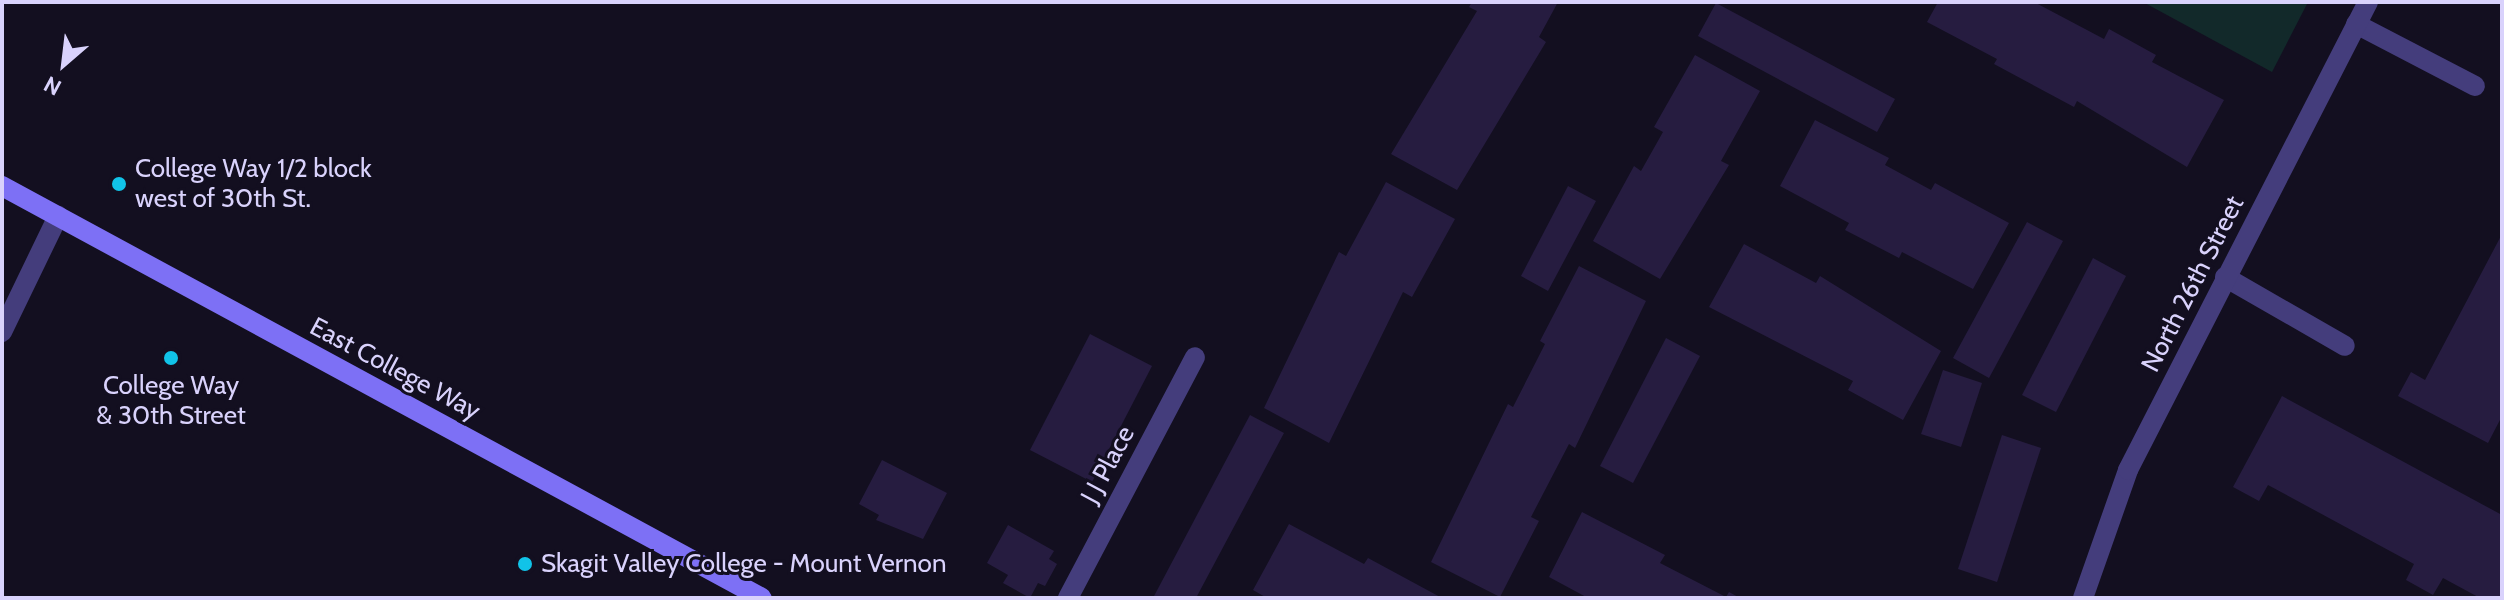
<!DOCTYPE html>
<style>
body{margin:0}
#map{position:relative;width:2504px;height:600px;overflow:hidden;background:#130f20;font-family:Cabin,sans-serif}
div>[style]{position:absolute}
.green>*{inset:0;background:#12292a}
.building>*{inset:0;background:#261c40}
.lane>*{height:20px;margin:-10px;padding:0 10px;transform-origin:10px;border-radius:10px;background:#443d7c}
.street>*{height:20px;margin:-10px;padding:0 10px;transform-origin:10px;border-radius:10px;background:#443d7c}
.secondary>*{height:20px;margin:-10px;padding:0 10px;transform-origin:10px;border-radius:10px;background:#7d70f5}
.dots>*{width:22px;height:22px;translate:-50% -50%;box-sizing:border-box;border:4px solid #130f20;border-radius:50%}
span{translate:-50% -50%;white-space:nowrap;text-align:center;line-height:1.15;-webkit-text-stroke:6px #130f20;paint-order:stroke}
.poi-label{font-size:26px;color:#d9d2fc}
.left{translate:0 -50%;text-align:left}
.street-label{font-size:26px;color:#d9d2fc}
.frame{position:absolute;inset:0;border:4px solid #d9d2fc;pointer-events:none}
.north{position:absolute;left:24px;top:24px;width:80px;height:80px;-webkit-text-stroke:6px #130f20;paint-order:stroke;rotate:208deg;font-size:22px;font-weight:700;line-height:32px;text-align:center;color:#d9d2fc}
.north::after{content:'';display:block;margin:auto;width:28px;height:36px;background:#d9d2fc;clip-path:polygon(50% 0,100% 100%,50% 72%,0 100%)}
</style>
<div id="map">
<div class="green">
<div style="clip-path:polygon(2143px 2px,2308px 2px,2272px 72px)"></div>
</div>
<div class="building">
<div style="clip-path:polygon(1472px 2px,1558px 2px,1539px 37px,1546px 42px,1457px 190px,1391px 154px,1477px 11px,1469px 7px)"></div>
<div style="clip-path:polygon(1938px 2px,2034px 2px,2104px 39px,2109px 29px,2156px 55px,2152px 62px,2224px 100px,2187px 167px,2077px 101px,2074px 107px,1994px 64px,1997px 59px,1927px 22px)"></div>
<div style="clip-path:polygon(1716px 3px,1895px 99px,1877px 132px,1698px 36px)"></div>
<div style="clip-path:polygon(1695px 55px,1760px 91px,1721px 161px,1729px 165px,1660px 279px,1593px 241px,1634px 166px,1641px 171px,1663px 132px,1654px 127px)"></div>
<div style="clip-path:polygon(1815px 120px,1889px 158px,1885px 165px,1931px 190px,1935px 183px,2009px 223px,1973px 289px,1902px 252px,1899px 258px,1845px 230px,1849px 223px,1780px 186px)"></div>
<div style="clip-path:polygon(1386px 182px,1455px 219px,1412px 297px,1403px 292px,1329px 443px,1264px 408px,1339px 252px,1346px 256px)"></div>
<div style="clip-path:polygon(1568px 186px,1596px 201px,1548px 291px,1521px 276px)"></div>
<div style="clip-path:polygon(2027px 222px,2063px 241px,1989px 378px,1953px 358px)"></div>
<div style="clip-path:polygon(2502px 234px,2502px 416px,2488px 443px,2398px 396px,2411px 372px,2425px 380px)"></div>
<div style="clip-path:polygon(1744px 244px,1816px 283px,1820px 276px,1941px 351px,1903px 420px,1848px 390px,1853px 381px,1709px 307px)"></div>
<div style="clip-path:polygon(2093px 258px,2126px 276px,2056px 412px,2022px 395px)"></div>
<div style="clip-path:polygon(1579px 266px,1646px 301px,1575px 448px,1569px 444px,1531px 517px,1539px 521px,1500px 597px,1431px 562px,1508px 404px,1513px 407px,1545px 344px,1540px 341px)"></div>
<div style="clip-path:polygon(1090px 334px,1152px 366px,1092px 482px,1030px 450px)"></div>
<div style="clip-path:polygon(1666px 338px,1700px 356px,1633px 483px,1600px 466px)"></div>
<div style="clip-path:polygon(1943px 370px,1982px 383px,1961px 447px,1921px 434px)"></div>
<div style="clip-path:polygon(2282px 396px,2502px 515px,2502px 598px,2480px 598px,2443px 578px,2433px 595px,2406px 580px,2414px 564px,2268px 485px,2259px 501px,2233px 487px)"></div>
<div style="clip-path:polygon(1250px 415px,1284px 433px,1196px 598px,1153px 598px)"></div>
<div style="clip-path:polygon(2002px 435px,2041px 448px,1997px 582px,1958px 569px)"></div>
<div style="clip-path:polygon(882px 460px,947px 493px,923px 539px,876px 520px,879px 515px,859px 504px)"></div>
<div style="clip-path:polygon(1582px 512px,1665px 555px,1660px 563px,1726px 597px,1729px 592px,1740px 598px,1588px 598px,1549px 577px)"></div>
<div style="clip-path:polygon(1289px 524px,1364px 564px,1368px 558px,1442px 598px,1267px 598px,1253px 590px)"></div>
<div style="clip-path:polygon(1008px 525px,1054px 551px,1049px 559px,1057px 564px,1045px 586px,1038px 583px,1030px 598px,1003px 583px,1008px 575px,987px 563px)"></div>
</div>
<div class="lane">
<div style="left:2356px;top:24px;width:134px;rotate:27.5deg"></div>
<div style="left:2225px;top:277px;width:138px;rotate:29.9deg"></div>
<div style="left:2px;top:332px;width:129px;rotate:-64.2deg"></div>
</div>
<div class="street">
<div style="left:1068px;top:598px;width:272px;rotate:-62.2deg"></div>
<div style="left:2083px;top:598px;width:136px;rotate:-70.6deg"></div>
<div style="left:2128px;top:470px;width:526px;rotate:-62.85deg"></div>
</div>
<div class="secondary">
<div style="left:2px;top:186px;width:864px;rotate:28.46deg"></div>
</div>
<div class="dots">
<div style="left:119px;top:184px;background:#11c3e8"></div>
<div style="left:171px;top:358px;background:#11c3e8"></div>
<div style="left:525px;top:564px;background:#11c3e8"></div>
</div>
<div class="poi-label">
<span class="left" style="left:135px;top:184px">College Way 1/2 block<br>west of 30th St.</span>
<span style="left:171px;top:401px">College Way<br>&amp; 30th Street</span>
<span class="left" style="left:541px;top:564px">Skagit Valley College - Mount Vernon</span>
</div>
<div class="street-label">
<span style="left:2193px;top:284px;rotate:-63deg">North 26th Street</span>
<span style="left:395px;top:369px;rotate:28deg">East College Way</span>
<span style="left:1108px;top:465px;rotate:-62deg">J J Place</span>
</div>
<div class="frame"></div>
<div class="north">N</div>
</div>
